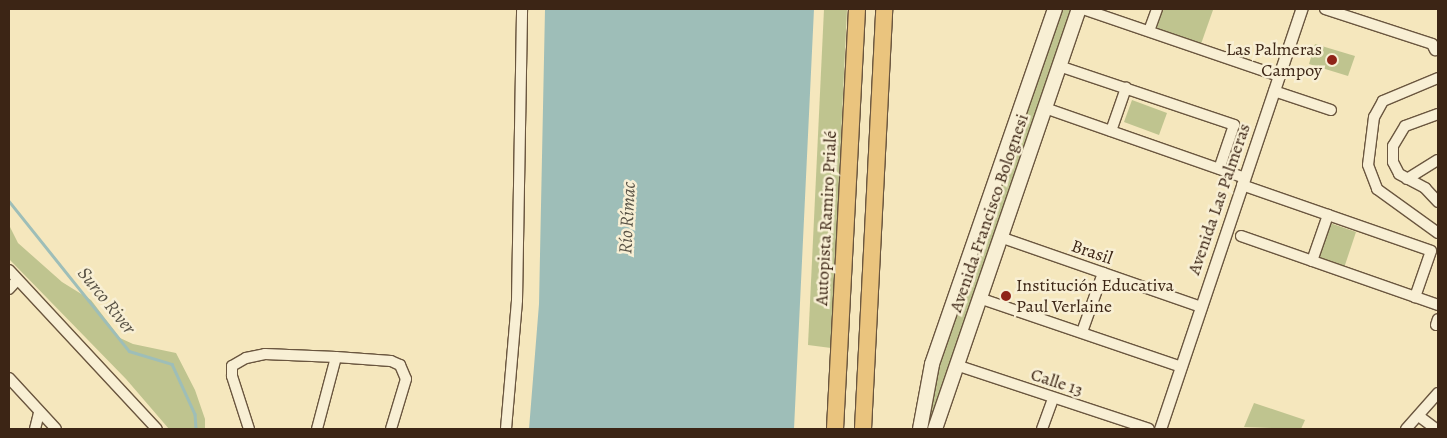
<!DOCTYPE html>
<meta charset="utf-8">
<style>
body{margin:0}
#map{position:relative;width:1447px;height:438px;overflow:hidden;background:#f5e7bd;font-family:Alegreya,serif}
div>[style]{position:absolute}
.green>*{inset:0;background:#bfc48f}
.water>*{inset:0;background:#9ebeb8}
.stream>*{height:2.5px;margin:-1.25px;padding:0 1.25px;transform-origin:1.25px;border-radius:1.25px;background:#9ebeb8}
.roads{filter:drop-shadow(1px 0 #6a563f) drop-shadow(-1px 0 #6a563f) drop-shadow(0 1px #6a563f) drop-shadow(0 -1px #6a563f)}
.minor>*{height:10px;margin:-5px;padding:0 5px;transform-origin:5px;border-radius:5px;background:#f8efd4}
.tertiary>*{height:11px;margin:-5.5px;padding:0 5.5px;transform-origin:5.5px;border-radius:5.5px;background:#f8efd4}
.secondary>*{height:14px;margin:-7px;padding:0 7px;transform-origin:7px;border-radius:7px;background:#f8efd4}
.trunk>*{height:16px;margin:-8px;padding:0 8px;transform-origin:8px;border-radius:8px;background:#eac47e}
.dots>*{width:14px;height:14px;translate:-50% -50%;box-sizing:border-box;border:2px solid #f8efd4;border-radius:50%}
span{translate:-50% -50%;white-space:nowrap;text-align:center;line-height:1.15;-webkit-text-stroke:5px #f8efd4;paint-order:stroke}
.poi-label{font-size:18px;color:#3c2515}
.right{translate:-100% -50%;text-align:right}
.left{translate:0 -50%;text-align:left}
.street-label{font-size:18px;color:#3c2515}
.water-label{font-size:19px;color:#595346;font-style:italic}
.frame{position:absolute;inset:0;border:10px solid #3c2515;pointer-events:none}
</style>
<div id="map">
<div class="green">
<div style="clip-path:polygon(824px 9px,847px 9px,831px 348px,808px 345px)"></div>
<div style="clip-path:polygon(1058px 9px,1074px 9px,931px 429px,923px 429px,928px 397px)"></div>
<div style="clip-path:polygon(1163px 9px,1213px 10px,1201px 44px,1156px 30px)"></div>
<div style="clip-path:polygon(1315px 44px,1355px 56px,1348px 76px,1309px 64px)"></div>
<div style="clip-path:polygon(1132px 100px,1167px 113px,1159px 135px,1124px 122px)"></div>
<div style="clip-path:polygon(1330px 223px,1356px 232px,1344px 268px,1318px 259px)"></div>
<div style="clip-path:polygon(9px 225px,18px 243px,62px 282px,91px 300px,120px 338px,133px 344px,176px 353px,195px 390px,205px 419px,205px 429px,169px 429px,126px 379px,9px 259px)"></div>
<div style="clip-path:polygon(1254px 403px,1305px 420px,1301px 429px,1244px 427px)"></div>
</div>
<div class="water">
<div style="clip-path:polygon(545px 9px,814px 9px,794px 429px,529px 429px,539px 304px)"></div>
</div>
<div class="stream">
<div style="left:9px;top:201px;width:192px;rotate:51.3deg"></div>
<div style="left:129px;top:351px;width:45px;rotate:16.8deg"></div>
<div style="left:172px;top:364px;width:55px;rotate:65.3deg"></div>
<div style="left:195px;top:414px;width:15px;rotate:86deg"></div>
</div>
<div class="roads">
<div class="minor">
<div style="left:1083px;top:9px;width:207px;rotate:18.9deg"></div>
<div style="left:1325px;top:9px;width:113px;rotate:18.1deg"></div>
<div style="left:1432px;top:44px;width:7px;rotate:63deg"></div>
<div style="left:1149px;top:31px;width:23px;rotate:-70deg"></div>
<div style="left:1059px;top:66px;width:185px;rotate:18.6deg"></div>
<div style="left:1234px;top:125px;width:46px;rotate:108.8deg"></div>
<div style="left:1438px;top:78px;width:60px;rotate:157.3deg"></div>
<div style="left:1383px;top:101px;width:18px;rotate:119deg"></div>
<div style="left:1374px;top:117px;width:48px;rotate:97.1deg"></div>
<div style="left:1368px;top:165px;width:26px;rotate:69deg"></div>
<div style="left:1377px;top:189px;width:75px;rotate:35.8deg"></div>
<div style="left:1274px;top:91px;width:60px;rotate:18.4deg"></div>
<div style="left:1045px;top:108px;width:212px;rotate:19.3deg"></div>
<div style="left:1438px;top:114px;width:35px;rotate:160deg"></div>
<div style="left:1405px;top:126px;width:23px;rotate:121deg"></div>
<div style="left:1393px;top:146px;width:16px;rotate:90deg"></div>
<div style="left:1393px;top:162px;width:13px;rotate:63deg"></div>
<div style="left:1399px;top:174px;width:30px;rotate:28deg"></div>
<div style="left:1425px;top:188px;width:19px;rotate:47deg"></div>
<div style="left:1111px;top:131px;width:46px;rotate:-70.8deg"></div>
<div style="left:1407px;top:179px;width:36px;rotate:-32deg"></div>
<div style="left:1242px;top:185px;width:200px;rotate:19.2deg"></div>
<div style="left:1431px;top:251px;width:49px;rotate:109.2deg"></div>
<div style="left:1241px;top:236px;width:209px;rotate:19.3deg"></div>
<div style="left:1000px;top:237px;width:213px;rotate:19.2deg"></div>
<div style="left:1312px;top:261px;width:49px;rotate:-70.8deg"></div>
<div style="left:9px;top:270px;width:217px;rotate:47.1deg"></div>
<div style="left:9px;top:289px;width:12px;rotate:-48deg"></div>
<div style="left:979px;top:298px;width:214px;rotate:18.8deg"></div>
<div style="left:1436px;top:325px;width:6px;rotate:-72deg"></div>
<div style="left:1082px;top:332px;width:63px;rotate:-70.4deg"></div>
<div style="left:956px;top:365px;width:203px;rotate:18.3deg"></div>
<div style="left:9px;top:378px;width:69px;rotate:47.3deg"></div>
<div style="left:1420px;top:417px;width:20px;rotate:37deg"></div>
<div style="left:35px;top:429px;width:16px;rotate:-76deg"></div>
<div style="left:249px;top:429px;width:56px;rotate:-107.8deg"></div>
<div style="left:232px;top:376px;width:10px;rotate:-90deg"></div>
<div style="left:232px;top:366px;width:16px;rotate:-30deg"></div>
<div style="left:246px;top:358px;width:19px;rotate:-12deg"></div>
<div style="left:265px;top:354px;width:71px;rotate:2.4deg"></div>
<div style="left:336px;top:357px;width:55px;rotate:4.2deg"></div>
<div style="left:391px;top:361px;width:10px;rotate:24deg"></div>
<div style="left:400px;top:365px;width:15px;rotate:67deg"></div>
<div style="left:406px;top:379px;width:52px;rotate:106.7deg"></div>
<div style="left:317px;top:429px;width:74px;rotate:-75.2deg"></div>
<div style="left:506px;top:429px;width:129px;rotate:-85.1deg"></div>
<div style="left:517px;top:300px;width:291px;rotate:-89deg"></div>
<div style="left:1042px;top:429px;width:33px;rotate:-70deg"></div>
<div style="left:1406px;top:429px;width:48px;rotate:-48.4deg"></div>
</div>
<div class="tertiary">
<div style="left:1160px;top:429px;width:443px;rotate:-71.4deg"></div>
</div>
<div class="secondary">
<div style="left:920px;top:429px;width:66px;rotate:-79.5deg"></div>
<div style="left:932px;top:364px;width:376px;rotate:-70.9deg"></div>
<div style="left:935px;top:429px;width:444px;rotate:-71.1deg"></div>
</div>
<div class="trunk">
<div style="left:835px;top:429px;width:421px;rotate:-87deg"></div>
<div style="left:863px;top:429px;width:421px;rotate:-87.1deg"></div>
</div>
</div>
<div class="dots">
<div style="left:1332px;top:60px;background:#8f2418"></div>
<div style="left:1006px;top:296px;background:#8f2418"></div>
</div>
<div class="poi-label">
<span class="right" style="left:1322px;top:60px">Las Palmeras<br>Campoy</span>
<span class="left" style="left:1016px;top:296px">Institución Educativa<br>Paul Verlaine</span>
</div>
<div class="street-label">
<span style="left:1219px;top:199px;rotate:-71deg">Avenida Las Palmeras</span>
<span style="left:989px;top:213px;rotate:-71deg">Avenida Francisco Bolognesi</span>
<span style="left:826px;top:218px;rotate:-87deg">Autopista Ramiro Prialé</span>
<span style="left:1092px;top:252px;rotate:19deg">Brasil</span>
<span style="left:1057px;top:382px;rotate:18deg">Calle 13</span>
</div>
<div class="water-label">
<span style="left:628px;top:218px;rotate:-87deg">Río Rímac</span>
<span style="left:106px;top:301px;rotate:51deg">Surco River</span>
</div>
<div class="frame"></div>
</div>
